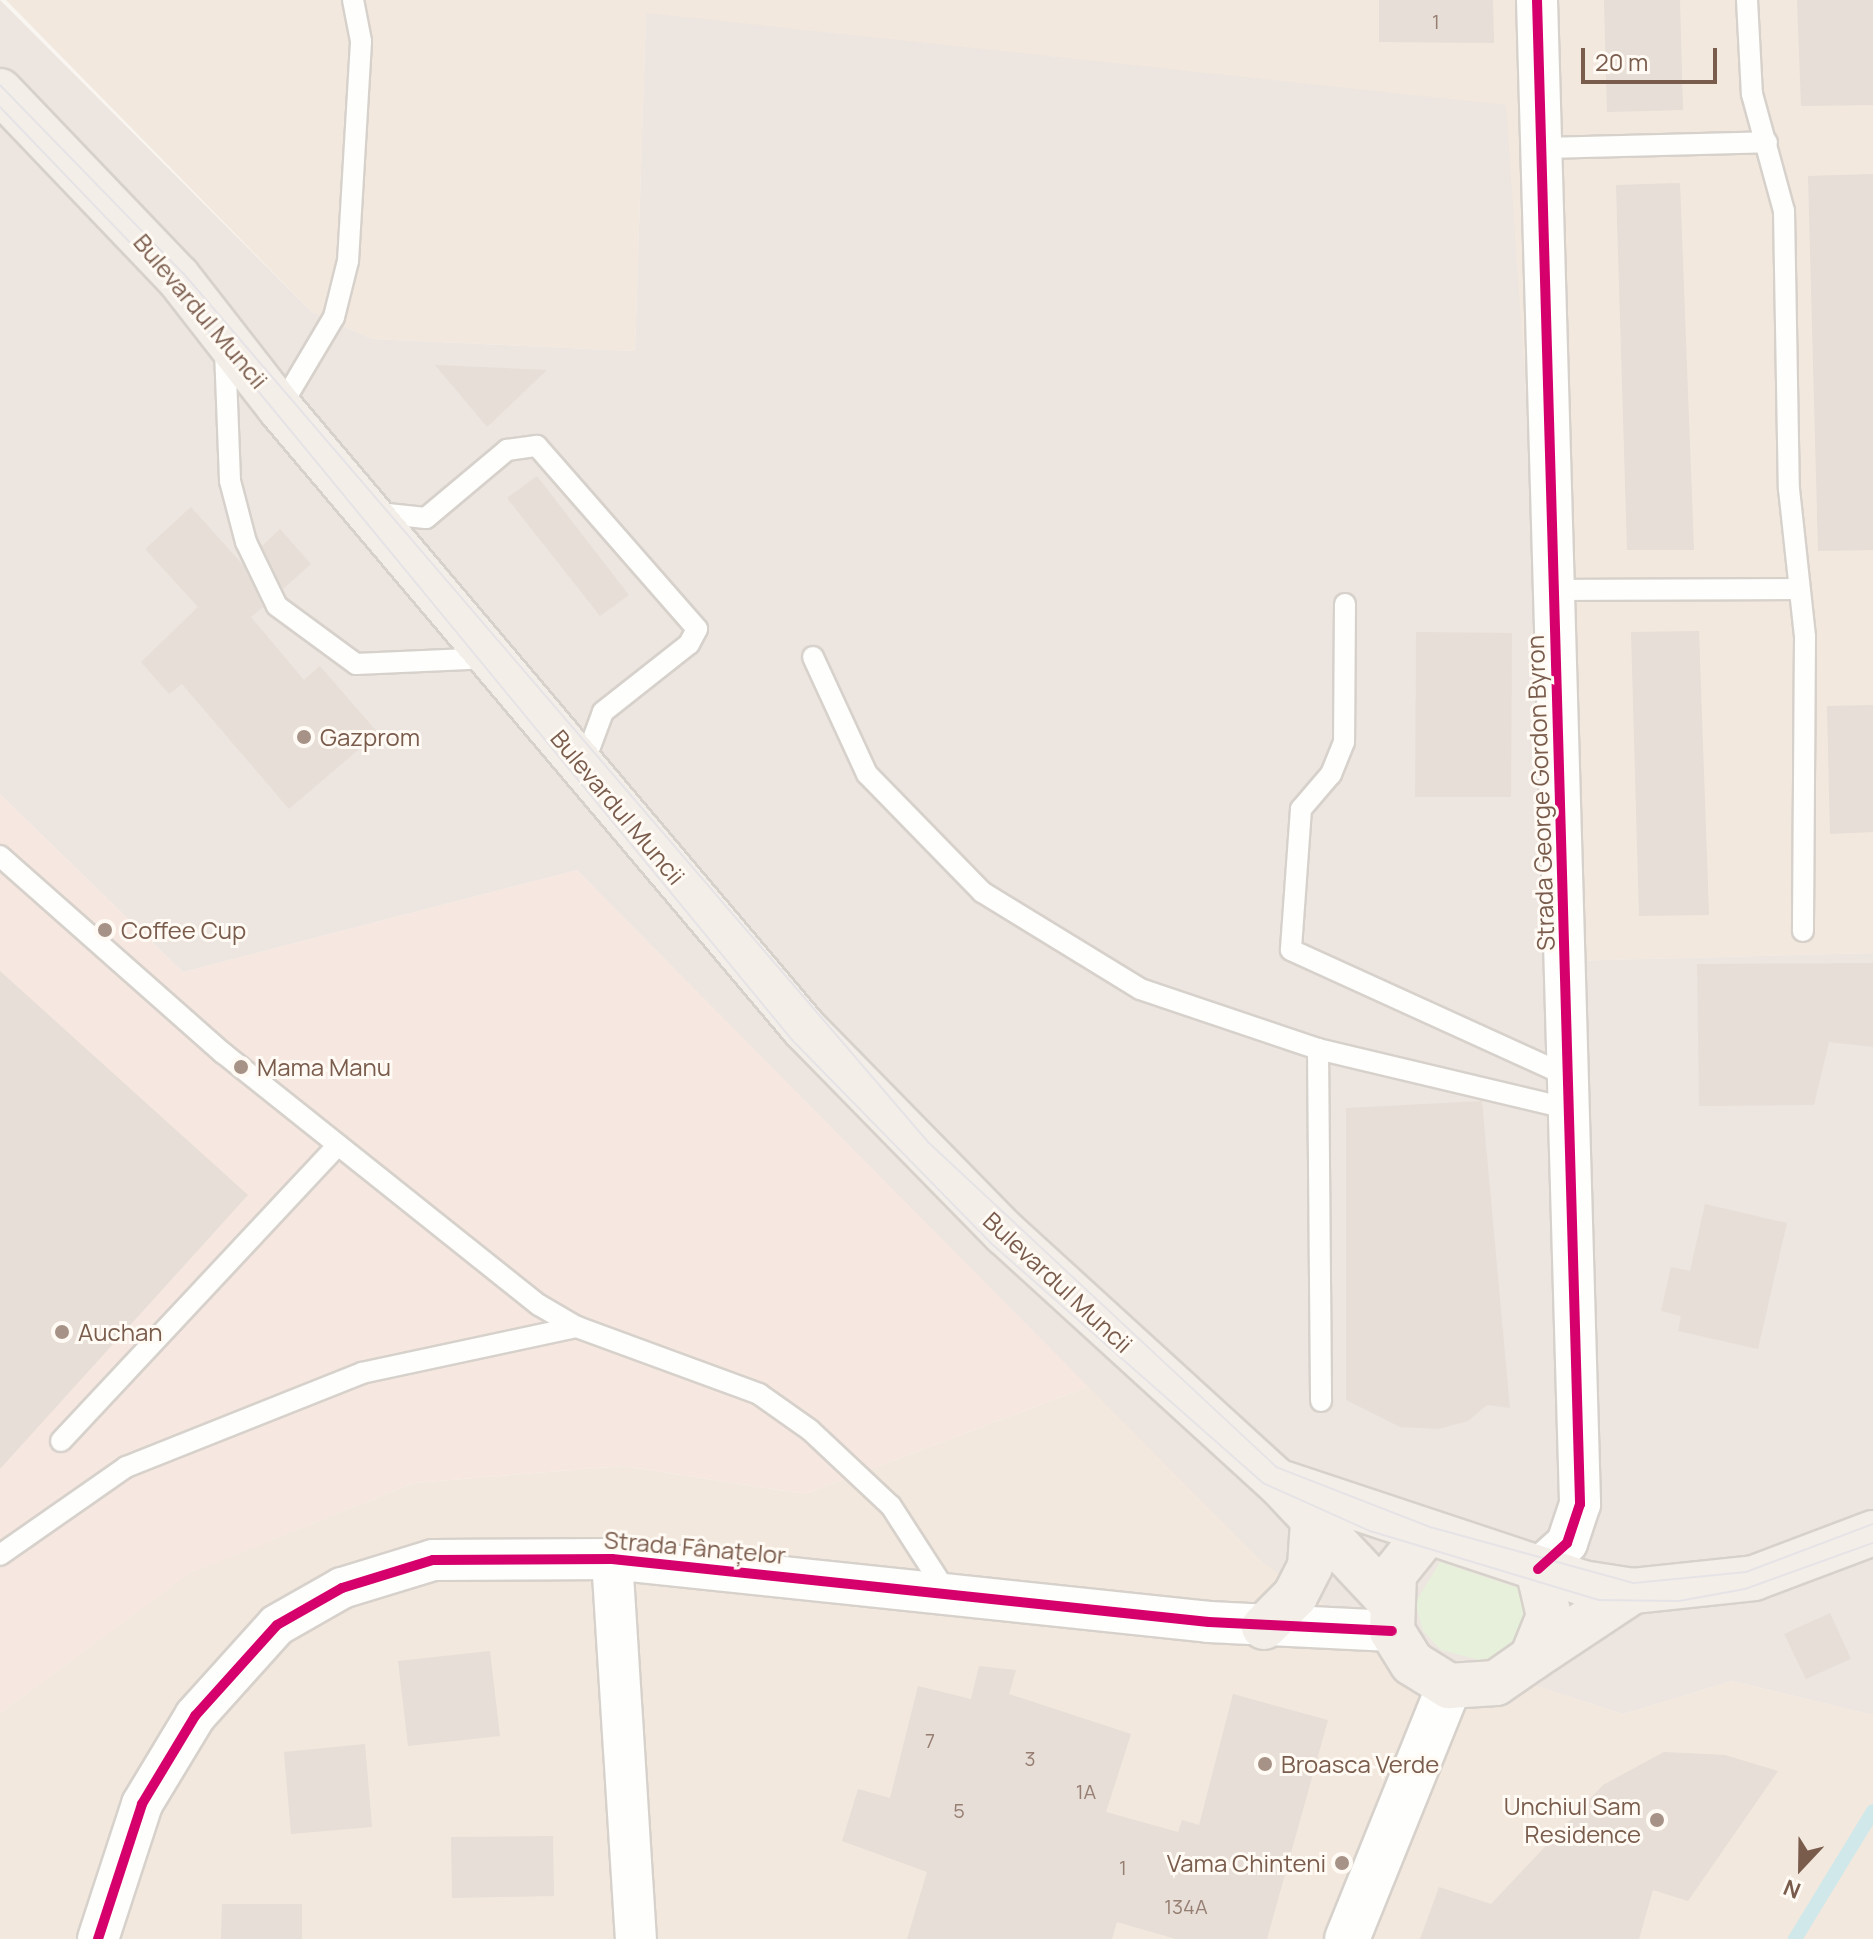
<!DOCTYPE html>
<meta charset="utf-8">
<style>
body{margin:0}
#map{position:relative;width:1873px;height:1939px;overflow:hidden;background:#f9f5f0;font-family:Manrope,sans-serif}
div>[style]{position:absolute}
.residential>*{inset:0;background:#f2e8de}
.commercial>*{inset:0;background:#f6e8e1}
.industrial>*{inset:0;background:#ede5e0}
.green>*{inset:0;background:#e7f0db}
.stream>*{height:14px;margin:-7px;padding:0 7px;transform-origin:7px;border-radius:7px;background:#d0e8ea}
.building>*{inset:0;background:#e6ded7}
.roads{filter:drop-shadow(2px 0 #d7d1cb) drop-shadow(-2px 0 #d7d1cb) drop-shadow(0 2px #d7d1cb) drop-shadow(0 -2px #d7d1cb)}
.service>*{height:20px;margin:-10px;padding:0 10px;transform-origin:10px;border-radius:10px;background:#fefefd}
.minor>*{height:40px;margin:-20px;padding:0 20px;transform-origin:20px;border-radius:20px;background:#fefefd}
.secondary>*{height:44px;margin:-22px;padding:0 22px;transform-origin:22px;border-radius:22px;background:#fefefd}
.primary>*{height:44px;margin:-22px;padding:0 22px;transform-origin:22px;border-radius:22px;background:#f3eee8}
.tram>*{height:2px;margin:-1px;padding:0 1px;transform-origin:1px;border-radius:1px;background:#e6e3e7}
.cycleway>*{height:10px;margin:-5px;padding:0 5px;transform-origin:5px;border-radius:5px;background:#d6006c}
.dots>*{width:22px;height:22px;translate:-50% -50%;box-sizing:border-box;border:4px solid #fffaf3;border-radius:50%}
span{translate:-50% -50%;white-space:nowrap;text-align:center;line-height:1.15;-webkit-text-stroke:6px #fffaf3;paint-order:stroke}
.number-label{font-size:20px;color:#977e72}
.number-label span{-webkit-text-stroke-width:0}
.street-label{font-size:24px;color:#7a5c4d}
.poi-label{font-size:24px;color:#7a5c4d}
.left{translate:0 -50%;text-align:left}
.right{translate:-100% -50%;text-align:right}
.north{position:absolute;left:1761px;top:1827px;width:80px;height:80px;-webkit-text-stroke:6px #fffaf3;paint-order:stroke;rotate:202deg;font-size:22px;font-weight:700;line-height:32px;text-align:center;color:#7a5c4d}
.north::after{content:'';display:block;margin:auto;width:28px;height:36px;background:#7a5c4d;clip-path:polygon(50% 0,100% 100%,50% 72%,0 100%)}
.scale{position:absolute;left:1581px;top:48px;width:136px;height:36px;box-sizing:border-box;border:4px solid #7a5c4d;border-top:0;padding-left:10px;font-size:24px;line-height:28px;white-space:nowrap;color:#7a5c4d;-webkit-text-stroke:6px #fffaf3;paint-order:stroke}
</style>
<div id="map">
<div class="residential">
<div style="clip-path:polygon(6px 0,1873px 0,1873px 953px,1565px 961px,646px 14px,635px 351px,372px 339px,312px 312px)"></div>
<div style="clip-path:polygon(1090px 1386px,1262px 1562px,1496px 1673px,1623px 1714px,1732px 1681px,1873px 1715px,1873px 1939px,0 1939px,0 1713px,189px 1573px,414px 1483px,623px 1466px,805px 1494px)"></div>
</div>
<div class="commercial">
<div style="clip-path:polygon(0 794px,183px 972px,577px 870px,1090px 1386px,805px 1494px,623px 1466px,414px 1483px,190px 1573px,0 1713px)"></div>
</div>
<div class="industrial">
<div style="clip-path:polygon(0 0,312px 312px,372px 339px,635px 351px,646px 13px,1506px 105px,1565px 961px,1873px 953px,1873px 1715px,1732px 1681px,1623px 1714px,1496px 1673px,1412px 1663px,1262px 1562px,577px 870px,183px 972px,0 794px)"></div>
</div>
<div class="green">
<div style="clip-path:polygon(1440px 1562px,1521px 1589px,1529px 1611px,1523px 1634px,1504px 1655px,1479px 1660px,1441px 1650px,1423px 1631px,1415px 1603px)"></div>
</div>
<div class="stream">
<div style="left:1795px;top:1939px;width:150px;rotate:-58.6deg"></div>
</div>
<div class="building">
<div style="clip-path:polygon(1379px 0,1493px 0,1494px 43px,1379px 42px)"></div>
<div style="clip-path:polygon(1604px 0,1680px 0,1683px 110px,1607px 112px)"></div>
<div style="clip-path:polygon(1797px 0,1873px 0,1873px 105px,1801px 106px)"></div>
<div style="clip-path:polygon(1873px 174px,1873px 550px,1818px 551px,1808px 176px)"></div>
<div style="clip-path:polygon(1680px 183px,1694px 550px,1627px 550px,1616px 185px)"></div>
<div style="clip-path:polygon(435px 365px,547px 370px,487px 427px)"></div>
<div style="clip-path:polygon(537px 476px,629px 595px,600px 616px,507px 498px)"></div>
<div style="clip-path:polygon(191px 507px,243px 565px,263px 607px,251px 617px,304px 680px,320px 666px,378px 733px,289px 809px,182px 684px,169px 694px,141px 662px,198px 607px,145px 549px)"></div>
<div style="clip-path:polygon(280px 529px,311px 564px,283px 589px,262px 546px)"></div>
<div style="clip-path:polygon(1699px 631px,1709px 915px,1639px 916px,1631px 632px)"></div>
<div style="clip-path:polygon(1416px 632px,1512px 633px,1511px 797px,1415px 797px)"></div>
<div style="clip-path:polygon(1873px 705px,1873px 832px,1830px 834px,1827px 706px)"></div>
<div style="clip-path:polygon(1873px 963px,1873px 1047px,1829px 1042px,1814px 1105px,1699px 1106px,1697px 964px)"></div>
<div style="clip-path:polygon(0 971px,248px 1195px,0 1469px)"></div>
<div style="clip-path:polygon(1482px 1101px,1510px 1408px,1487px 1405px,1468px 1421px,1438px 1429px,1400px 1427px,1346px 1400px,1346px 1108px)"></div>
<div style="clip-path:polygon(1705px 1204px,1787px 1223px,1758px 1349px,1678px 1331px,1681px 1316px,1661px 1311px,1671px 1267px,1690px 1271px)"></div>
<div style="clip-path:polygon(1830px 1613px,1851px 1659px,1806px 1679px,1784px 1634px)"></div>
<div style="clip-path:polygon(490px 1651px,500px 1736px,408px 1746px,398px 1661px)"></div>
<div style="clip-path:polygon(979px 1666px,1016px 1670px,1009px 1694px,1131px 1734px,1106px 1812px,1178px 1832px,1182px 1820px,1199px 1825px,1233px 1694px,1328px 1720px,1267px 1939px,1176px 1939px,1117px 1922px,1112px 1939px,907px 1939px,927px 1872px,842px 1841px,858px 1789px,890px 1798px,918px 1686px,971px 1699px)"></div>
<div style="clip-path:polygon(365px 1744px,372px 1827px,291px 1834px,284px 1752px)"></div>
<div style="clip-path:polygon(1664px 1752px,1725px 1755px,1778px 1771px,1688px 1901px,1653px 1890px,1639px 1939px,1420px 1939px,1439px 1887px,1491px 1904px,1603px 1785px)"></div>
<div style="clip-path:polygon(553px 1836px,554px 1896px,452px 1898px,451px 1837px)"></div>
<div style="clip-path:polygon(222px 1904px,302px 1904px,302px 1939px,221px 1939px)"></div>
</div>
<div class="roads">
<div class="service">
<div style="left:1747px;top:0;width:94px;rotate:87deg"></div>
<div style="left:1752px;top:94px;width:121px;rotate:74.7deg"></div>
<div style="left:1784px;top:211px;width:278px;rotate:89deg"></div>
<div style="left:1789px;top:489px;width:149px;rotate:83.8deg"></div>
<div style="left:1805px;top:637px;width:294px;rotate:90.4deg"></div>
<div style="left:1545px;top:148px;width:222px;rotate:-1.5deg"></div>
<div style="left:225px;top:350px;width:131px;rotate:87.8deg"></div>
<div style="left:230px;top:481px;width:63px;rotate:75.3deg"></div>
<div style="left:246px;top:542px;width:71px;rotate:64.2deg"></div>
<div style="left:277px;top:606px;width:98px;rotate:36.3deg"></div>
<div style="left:356px;top:664px;width:135px;rotate:-2.5deg"></div>
<div style="left:280px;top:408px;width:106px;rotate:-59.3deg"></div>
<div style="left:334px;top:317px;width:58px;rotate:-76deg"></div>
<div style="left:348px;top:261px;width:220px;rotate:-86.6deg"></div>
<div style="left:361px;top:41px;width:42px;rotate:-101deg"></div>
<div style="left:378px;top:513px;width:48px;rotate:5.9deg"></div>
<div style="left:426px;top:518px;width:106px;rotate:-40deg"></div>
<div style="left:507px;top:450px;width:30px;rotate:-8deg"></div>
<div style="left:537px;top:446px;width:243px;rotate:48.8deg"></div>
<div style="left:697px;top:629px;width:17px;rotate:118deg"></div>
<div style="left:689px;top:644px;width:110px;rotate:141.7deg"></div>
<div style="left:603px;top:712px;width:54px;rotate:110.4deg"></div>
<div style="left:1555px;top:590px;width:243px;rotate:-0.2deg"></div>
<div style="left:1345px;top:604px;width:138px;rotate:90.4deg"></div>
<div style="left:1344px;top:742px;width:35px;rotate:112deg"></div>
<div style="left:1331px;top:774px;width:46px;rotate:130.6deg"></div>
<div style="left:1301px;top:809px;width:141px;rotate:94.1deg"></div>
<div style="left:1291px;top:950px;width:304px;rotate:24.5deg"></div>
<div style="left:813px;top:657px;width:129px;rotate:65.2deg"></div>
<div style="left:867px;top:774px;width:165px;rotate:45.7deg"></div>
<div style="left:982px;top:892px;width:185px;rotate:31.5deg"></div>
<div style="left:1140px;top:989px;width:188px;rotate:18.6deg"></div>
<div style="left:1318px;top:1049px;width:259px;rotate:13.4deg"></div>
<div style="left:0;top:856px;width:298px;rotate:41.5deg"></div>
<div style="left:223px;top:1053px;width:404px;rotate:38.6deg"></div>
<div style="left:539px;top:1305px;width:44px;rotate:30.1deg"></div>
<div style="left:577px;top:1327px;width:194px;rotate:20.2deg"></div>
<div style="left:759px;top:1394px;width:62px;rotate:35.2deg"></div>
<div style="left:810px;top:1430px;width:111px;rotate:43.2deg"></div>
<div style="left:891px;top:1506px;width:103px;rotate:57.2deg"></div>
<div style="left:1318px;top:1049px;width:352px;rotate:89.5deg"></div>
<div style="left:61px;top:1441px;width:405px;rotate:-46.9deg"></div>
<div style="left:0;top:1555px;width:154px;rotate:-34.9deg"></div>
<div style="left:126px;top:1467px;width:254px;rotate:-21.7deg"></div>
<div style="left:362px;top:1373px;width:220px;rotate:-12.1deg"></div>
</div>
<div class="minor">
<div style="left:1537px;top:0;width:1505px;rotate:88.36deg"></div>
<div style="left:1580px;top:1504px;width:41px;rotate:108.4deg"></div>
<div style="left:1567px;top:1543px;width:39px;rotate:138deg"></div>
<div style="left:612px;top:1559px;width:381px;rotate:86.4deg"></div>
<div style="left:98px;top:1939px;width:142px;rotate:-71.9deg"></div>
<div style="left:142px;top:1804px;width:103px;rotate:-58.9deg"></div>
<div style="left:195px;top:1716px;width:122px;rotate:-48deg"></div>
<div style="left:277px;top:1625px;width:75px;rotate:-29.6deg"></div>
<div style="left:342px;top:1588px;width:95px;rotate:-17.1deg"></div>
<div style="left:433px;top:1560px;width:179px;rotate:-0.3deg"></div>
<div style="left:612px;top:1559px;width:600px;rotate:6.02deg"></div>
<div style="left:1209px;top:1622px;width:183px;rotate:2.8deg"></div>
</div>
<div class="secondary">
<div style="left:1347px;top:1939px;width:273px;rotate:-68deg"></div>
</div>
<div class="primary">
<div style="left:0;top:91px;width:257px;rotate:46.3deg"></div>
<div style="left:178px;top:277px;width:166px;rotate:52.1deg"></div>
<div style="left:280px;top:408px;width:812px;rotate:49.8deg"></div>
<div style="left:804px;top:1028px;width:287px;rotate:45.6deg"></div>
<div style="left:1005px;top:1233px;width:371px;rotate:42.4deg"></div>
<div style="left:1279px;top:1483px;width:161px;rotate:46.8deg"></div>
<div style="left:1282px;top:1483px;width:316px;rotate:18.4deg"></div>
<div style="left:1582px;top:1583px;width:52px;rotate:8.9deg"></div>
<div style="left:1633px;top:1591px;width:122px;rotate:-6.1deg"></div>
<div style="left:1754px;top:1578px;width:127px;rotate:-20.7deg"></div>
<div style="left:1426px;top:1534px;width:51px;rotate:128.7deg"></div>
<div style="left:1394px;top:1574px;width:57px;rotate:92deg"></div>
<div style="left:1392px;top:1631px;width:38px;rotate:58deg"></div>
<div style="left:1412px;top:1663px;width:44px;rotate:31.9deg"></div>
<div style="left:1449px;top:1686px;width:47px;rotate:-3.7deg"></div>
<div style="left:1496px;top:1683px;width:44px;rotate:-34.8deg"></div>
<div style="left:1532px;top:1658px;width:45px;rotate:-68deg"></div>
<div style="left:1549px;top:1616px;width:48px;rotate:-103.2deg"></div>
<div style="left:1264px;top:1627px;width:44px;rotate:-45deg"></div>
<div style="left:1295px;top:1596px;width:34px;rotate:-63deg"></div>
<div style="left:1310px;top:1566px;width:44px;rotate:-86.1deg"></div>
<div style="left:1532px;top:1658px;width:121px;rotate:-33.6deg"></div>
</div>
</div>
<div class="tram">
<div style="left:0;top:85px;width:262px;rotate:45.8deg"></div>
<div style="left:183px;top:273px;width:1146px;rotate:49.39deg"></div>
<div style="left:929px;top:1143px;width:475px;rotate:43deg"></div>
<div style="left:1276px;top:1467px;width:165px;rotate:21.3deg"></div>
<div style="left:1430px;top:1527px;width:212px;rotate:15.4deg"></div>
<div style="left:1634px;top:1583px;width:113px;rotate:-5.6deg"></div>
<div style="left:1746px;top:1572px;width:136px;rotate:-20.7deg"></div>
<div style="left:0;top:107px;width:245px;rotate:46.2deg"></div>
<div style="left:170px;top:284px;width:979px;rotate:50.55deg"></div>
<div style="left:792px;top:1040px;width:287px;rotate:45.6deg"></div>
<div style="left:993px;top:1245px;width:360px;rotate:41.4deg"></div>
<div style="left:1263px;top:1483px;width:117px;rotate:24.2deg"></div>
<div style="left:1370px;top:1531px;width:239px;rotate:16.8deg"></div>
<div style="left:1599px;top:1600px;width:80px;rotate:0.7deg"></div>
<div style="left:1679px;top:1601px;width:67px;rotate:-10.3deg"></div>
<div style="left:1745px;top:1589px;width:136px;rotate:-19.8deg"></div>
</div>
<div class="cycleway">
<div style="left:1537px;top:0;width:1505px;rotate:88.36deg"></div>
<div style="left:1580px;top:1504px;width:41px;rotate:108.4deg"></div>
<div style="left:1567px;top:1543px;width:39px;rotate:138deg"></div>
<div style="left:98px;top:1939px;width:142px;rotate:-71.9deg"></div>
<div style="left:142px;top:1804px;width:103px;rotate:-58.9deg"></div>
<div style="left:195px;top:1716px;width:122px;rotate:-48deg"></div>
<div style="left:277px;top:1625px;width:75px;rotate:-29.6deg"></div>
<div style="left:342px;top:1588px;width:95px;rotate:-17.1deg"></div>
<div style="left:433px;top:1560px;width:179px;rotate:-0.3deg"></div>
<div style="left:612px;top:1559px;width:600px;rotate:6.02deg"></div>
<div style="left:1209px;top:1622px;width:183px;rotate:2.8deg"></div>
</div>
<div class="dots">
<div style="left:304px;top:737px;background:#a69286"></div>
<div style="left:105px;top:930px;background:#a69286"></div>
<div style="left:241px;top:1067px;background:#a69286"></div>
<div style="left:62px;top:1332px;background:#a69286"></div>
<div style="left:1265px;top:1764px;background:#a69286"></div>
<div style="left:1657px;top:1820px;background:#a69286"></div>
<div style="left:1342px;top:1863px;background:#a69286"></div>
</div>
<div class="number-label">
<span style="left:1436px;top:21px">1</span>
<span style="left:930px;top:1740px">7</span>
<span style="left:1030px;top:1758px">3</span>
<span style="left:1086px;top:1791px">1A</span>
<span style="left:959px;top:1810px">5</span>
<span style="left:1123px;top:1867px">1</span>
<span style="left:1186px;top:1906px">134A</span>
</div>
<div class="street-label">
<span style="left:201px;top:311px;rotate:50deg">Bulevardul Muncii</span>
<span style="left:1540px;top:793px;rotate:-92deg">Strada George Gordon Byron</span>
<span style="left:618px;top:807px;rotate:50deg">Bulevardul Muncii</span>
<span style="left:1058px;top:1282px;rotate:43deg">Bulevardul Muncii</span>
<span style="left:695px;top:1547px;rotate:5deg">Strada Fânațelor</span>
</div>
<div class="poi-label">
<span class="left" style="left:320px;top:737px">Gazprom</span>
<span class="left" style="left:121px;top:930px">Coffee Cup</span>
<span class="left" style="left:257px;top:1067px">Mama Manu</span>
<span class="left" style="left:78px;top:1332px">Auchan</span>
<span class="left" style="left:1281px;top:1764px">Broasca Verde</span>
<span class="right" style="left:1641px;top:1820px">Unchiul Sam<br>Residence</span>
<span class="right" style="left:1326px;top:1863px">Vama Chinteni</span>
</div>
<div class="north">N</div>
<div class="scale">20 m</div>
</div>
